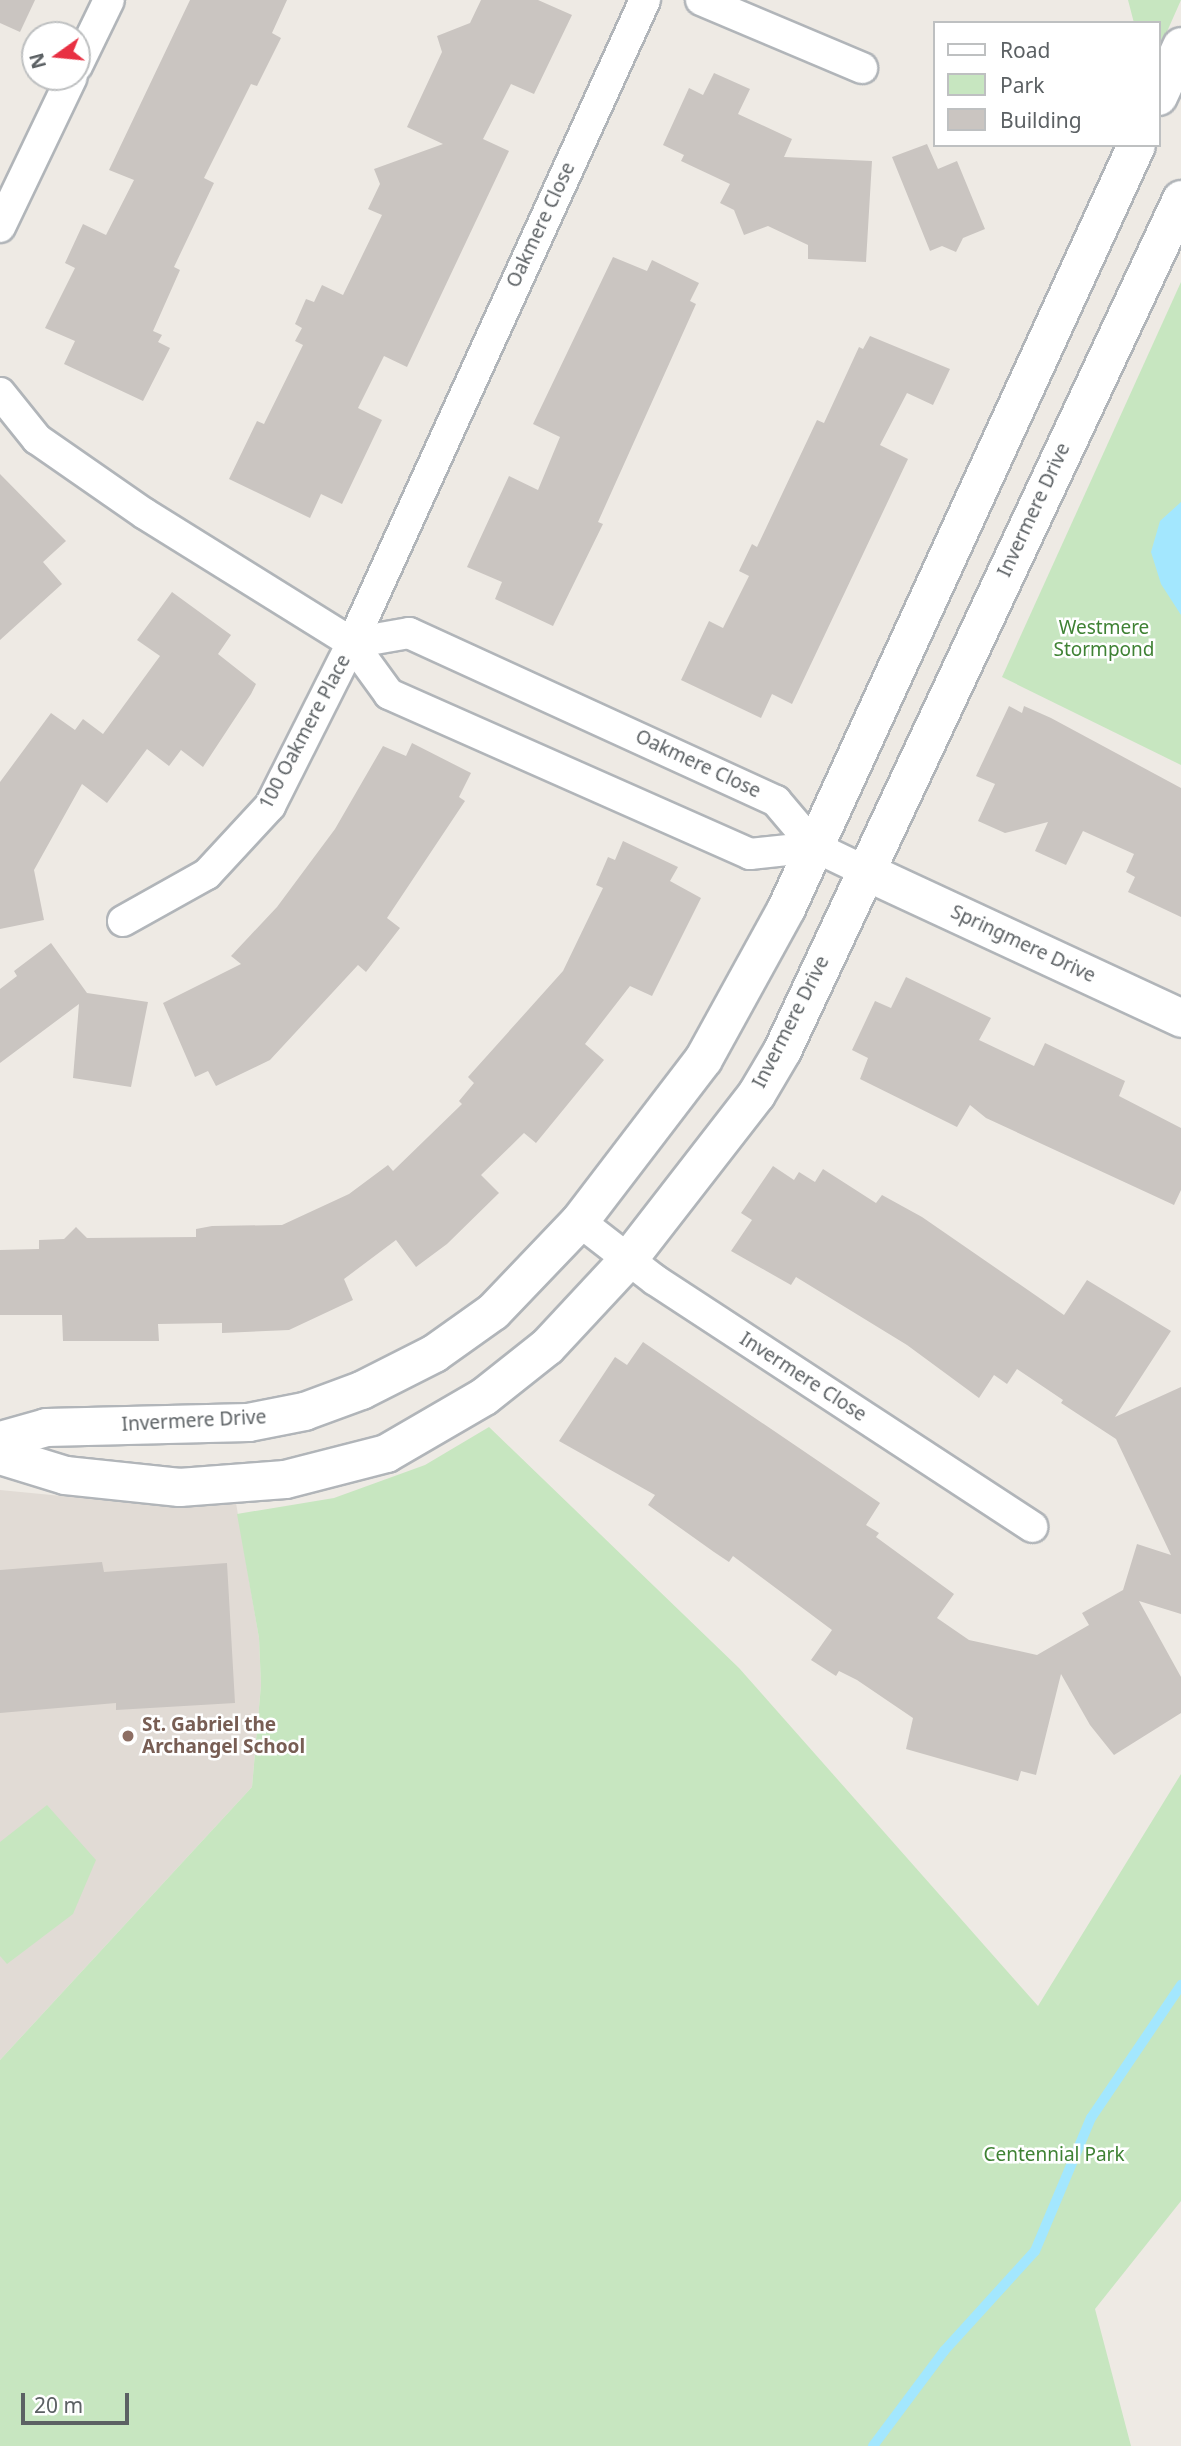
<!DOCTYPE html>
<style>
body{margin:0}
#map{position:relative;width:1181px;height:2446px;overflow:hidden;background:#eeeae4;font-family:"Noto Sans",sans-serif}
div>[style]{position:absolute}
.education>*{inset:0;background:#e1dbd5}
.green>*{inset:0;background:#c7e6c0}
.water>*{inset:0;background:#a3e7fe}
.stream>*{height:10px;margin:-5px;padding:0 5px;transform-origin:5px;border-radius:5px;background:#a3e7fe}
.building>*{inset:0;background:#cac5c1}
.roads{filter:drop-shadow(2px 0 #b1b5b9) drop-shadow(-2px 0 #b1b5b9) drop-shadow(0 2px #b1b5b9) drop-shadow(0 -2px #b1b5b9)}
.minor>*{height:30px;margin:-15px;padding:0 15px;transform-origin:15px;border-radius:15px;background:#fff}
.tertiary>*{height:37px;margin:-18.5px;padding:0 18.5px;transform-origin:18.5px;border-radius:18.5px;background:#fff}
.dots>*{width:19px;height:19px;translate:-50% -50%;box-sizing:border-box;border:4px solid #fff;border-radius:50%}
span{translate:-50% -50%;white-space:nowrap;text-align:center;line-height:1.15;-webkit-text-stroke:5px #fff;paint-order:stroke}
.street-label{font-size:19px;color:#5c6164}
.park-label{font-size:19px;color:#3f8234}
.education-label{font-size:19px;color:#785e54;font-weight:700}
.left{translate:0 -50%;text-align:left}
.legend{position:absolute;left:933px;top:21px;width:228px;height:126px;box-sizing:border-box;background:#fff;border:2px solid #bec0c1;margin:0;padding:9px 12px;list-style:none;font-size:21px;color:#5c6164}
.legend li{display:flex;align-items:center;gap:14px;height:35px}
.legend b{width:35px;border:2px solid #bec0c1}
.north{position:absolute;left:21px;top:21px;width:70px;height:70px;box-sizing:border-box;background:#fff;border:2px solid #bec0c1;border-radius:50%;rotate:255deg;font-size:19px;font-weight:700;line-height:28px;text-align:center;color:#5c6164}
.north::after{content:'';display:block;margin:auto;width:24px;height:32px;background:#e83042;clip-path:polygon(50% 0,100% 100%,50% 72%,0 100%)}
.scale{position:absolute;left:21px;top:2393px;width:108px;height:32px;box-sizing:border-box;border:4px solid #5c6164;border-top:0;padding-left:9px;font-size:21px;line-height:24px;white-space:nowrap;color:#5c6164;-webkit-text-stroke:5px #fff;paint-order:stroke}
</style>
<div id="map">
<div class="education">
<div style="clip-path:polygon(0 1490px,175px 1507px,236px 1503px,259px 1638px,261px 1685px,252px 1787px,0 2060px)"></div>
</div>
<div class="green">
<div style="clip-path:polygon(1128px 0,1181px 0,1158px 52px,1158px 23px,1134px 23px)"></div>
<div style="clip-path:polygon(1181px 282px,1181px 765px,1002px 677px)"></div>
<div style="clip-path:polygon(489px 1427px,739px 1668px,1038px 2006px,1181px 1774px,1181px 2201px,1095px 2309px,1131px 2446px,0 2446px,0 2060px,252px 1787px,261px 1685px,259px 1638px,237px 1514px,334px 1498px,425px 1465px)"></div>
<div style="clip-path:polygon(47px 1805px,96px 1860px,73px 1914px,7px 1964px,0 1956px,0 1842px)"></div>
</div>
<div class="water">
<div style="clip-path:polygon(1181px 502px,1181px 615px,1161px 584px,1151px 552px,1160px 521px)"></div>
</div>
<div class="stream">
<div style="left:873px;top:2446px;width:119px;rotate:-53.2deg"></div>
<div style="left:944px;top:2351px;width:135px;rotate:-47.7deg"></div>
<div style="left:1035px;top:2251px;width:144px;rotate:-67.2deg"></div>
<div style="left:1091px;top:2118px;width:161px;rotate:-55.9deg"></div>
</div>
<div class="building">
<div style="clip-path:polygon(0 0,35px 0,20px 32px,0 23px)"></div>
<div style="clip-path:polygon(190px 0,287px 0,272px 33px,281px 38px,257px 86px,251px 84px,204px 178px,214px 183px,174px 267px,180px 270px,153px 331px,162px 335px,158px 342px,170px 348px,143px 401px,64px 364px,75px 341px,45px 328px,75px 268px,65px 263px,83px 224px,106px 235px,134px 180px,109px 170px)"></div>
<div style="clip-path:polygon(481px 0,538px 0,572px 15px,534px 94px,511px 84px,483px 139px,509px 151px,407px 367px,384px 356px,358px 408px,382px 420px,342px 504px,321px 494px,310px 518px,229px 479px,257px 421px,264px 424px,303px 345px,295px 341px,302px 328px,295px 324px,306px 299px,314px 302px,322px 285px,343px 295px,382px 215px,368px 209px,380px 184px,374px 169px,443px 144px,407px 127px,442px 52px,437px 36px,470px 23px)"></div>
<div style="clip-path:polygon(714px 73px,750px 89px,738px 114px,792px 139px,784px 157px,872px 161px,866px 262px,808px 259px,808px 245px,768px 226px,744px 235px,734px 210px,720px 203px,730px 184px,681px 161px,684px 155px,663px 145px,689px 88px,703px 95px)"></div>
<div style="clip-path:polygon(927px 144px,938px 169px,957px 161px,985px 229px,963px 238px,956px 252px,942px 246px,930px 251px,892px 157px)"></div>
<div style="clip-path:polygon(613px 257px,647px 271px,652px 260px,699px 283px,690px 301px,696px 304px,598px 522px,603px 524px,553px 626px,495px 599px,502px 582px,467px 567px,509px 476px,538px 490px,560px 437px,533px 424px)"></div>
<div style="clip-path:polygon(870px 336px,950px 369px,933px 405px,907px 393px,880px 445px,908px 459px,792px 704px,772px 694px,761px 718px,681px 680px,709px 621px,723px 628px,749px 576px,739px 571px,752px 544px,757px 547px,817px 420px,824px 423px,859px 347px,863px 349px)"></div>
<div style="clip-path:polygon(0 474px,66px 541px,43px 562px,62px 584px,0 640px)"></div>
<div style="clip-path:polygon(172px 592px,231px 635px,218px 654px,256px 684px,251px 694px,203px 767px,181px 750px,169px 766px,147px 749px,107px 803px,82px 784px,34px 870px,44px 920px,0 929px,0 782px,51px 713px,75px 730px,83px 719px,103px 734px,160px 656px,137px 640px)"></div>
<div style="clip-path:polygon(1009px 706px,1022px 713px,1024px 706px,1051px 718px,1181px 788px,1181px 917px,1128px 892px,1135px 877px,1126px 872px,1134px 854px,1083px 831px,1066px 865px,1035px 851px,1048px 822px,1005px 833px,978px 821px,995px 784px,976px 776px)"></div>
<div style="clip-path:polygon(412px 743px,471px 773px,459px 797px,465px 801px,387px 918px,400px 928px,366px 972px,358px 965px,270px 1060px,216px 1086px,208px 1071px,195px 1077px,163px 1003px,241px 964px,231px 956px,277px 907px,335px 829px,383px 746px,406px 756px)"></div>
<div style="clip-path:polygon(623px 841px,678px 867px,670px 881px,701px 898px,652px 996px,630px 986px,585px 1044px,604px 1060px,536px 1143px,524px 1133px,481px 1175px,499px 1193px,447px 1244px,416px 1267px,396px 1240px,344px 1279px,353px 1300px,289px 1330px,222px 1333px,222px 1323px,158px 1324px,159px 1341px,63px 1341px,62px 1315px,0 1315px,0 1250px,39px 1249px,39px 1240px,64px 1239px,76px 1227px,87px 1238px,196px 1237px,196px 1229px,212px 1226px,282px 1225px,349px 1194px,388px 1165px,393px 1171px,462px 1104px,459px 1101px,474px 1083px,468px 1077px,563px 971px,603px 888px,596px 885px,608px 857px,615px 860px)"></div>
<div style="clip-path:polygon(51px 943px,87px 993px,148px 1002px,131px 1087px,73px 1078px,79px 1004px,0 1063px,0 989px,17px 976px,14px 971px)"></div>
<div style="clip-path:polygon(906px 977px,991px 1018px,979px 1040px,1034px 1066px,1045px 1043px,1125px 1081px,1119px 1096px,1181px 1128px,1181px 1190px,1174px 1205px,986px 1118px,970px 1105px,957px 1127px,860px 1079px,868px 1058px,852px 1050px,875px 1001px,891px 1008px)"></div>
<div style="clip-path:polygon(773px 1166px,794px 1180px,799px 1172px,815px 1182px,823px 1169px,876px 1203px,882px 1195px,922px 1217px,1064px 1315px,1087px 1280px,1171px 1331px,1115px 1417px,1181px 1387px,1181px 1614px,1139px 1601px,1181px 1677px,1181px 1713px,1114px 1755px,1090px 1725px,1061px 1674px,1036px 1775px,1021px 1771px,1018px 1781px,906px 1749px,913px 1718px,857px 1680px,839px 1671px,836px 1676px,811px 1660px,832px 1630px,733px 1556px,729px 1562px,714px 1552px,648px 1505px,655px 1495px,559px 1441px,615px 1357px,627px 1365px,643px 1342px,880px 1503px,866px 1525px,879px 1533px,876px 1537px,954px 1594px,937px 1618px,969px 1640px,1037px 1655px,1089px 1625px,1082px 1613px,1123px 1590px,1137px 1544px,1171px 1555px,1116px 1439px,1061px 1403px,1063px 1400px,1017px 1369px,1007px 1384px,994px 1375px,979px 1398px,907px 1345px,796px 1277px,791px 1285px,731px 1251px,752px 1220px,741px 1213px)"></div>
<div style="clip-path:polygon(102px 1562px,104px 1572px,227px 1563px,235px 1703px,116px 1710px,116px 1703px,0 1713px,0 1570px)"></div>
</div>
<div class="roads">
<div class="minor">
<div style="left:701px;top:0;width:175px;rotate:22.9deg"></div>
<div style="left:77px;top:66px;width:73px;rotate:-64.1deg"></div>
<div style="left:0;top:227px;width:166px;rotate:-64.4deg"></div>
<div style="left:0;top:393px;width:59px;rotate:51.2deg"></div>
<div style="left:37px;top:439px;width:131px;rotate:34.8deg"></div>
<div style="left:145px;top:514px;width:244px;rotate:31.9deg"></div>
<div style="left:352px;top:643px;width:63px;rotate:54deg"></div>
<div style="left:389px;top:694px;width:395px;rotate:23.9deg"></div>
<div style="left:750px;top:854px;width:65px;rotate:-6.1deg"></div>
<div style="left:352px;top:643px;width:58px;rotate:-10deg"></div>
<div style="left:409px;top:633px;width:404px;rotate:24.6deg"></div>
<div style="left:776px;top:801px;width:60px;rotate:49.7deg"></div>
<div style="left:815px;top:847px;width:55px;rotate:25.6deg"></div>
<div style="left:123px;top:921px;width:96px;rotate:-29.2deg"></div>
<div style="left:207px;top:874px;width:93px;rotate:-47.2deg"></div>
<div style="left:270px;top:806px;width:182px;rotate:-63.3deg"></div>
<div style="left:352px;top:643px;width:707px;rotate:-65.5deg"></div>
<div style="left:579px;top:1221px;width:96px;rotate:37.8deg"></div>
<div style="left:655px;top:1280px;width:451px;rotate:33.2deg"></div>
</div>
<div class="tertiary">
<div style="left:1158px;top:96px;width:55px;rotate:-65.3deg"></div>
<div style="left:865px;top:871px;width:349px;rotate:24.9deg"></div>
<div style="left:0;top:1440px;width:48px;rotate:-15.8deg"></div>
<div style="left:46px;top:1427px;width:202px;rotate:-1.4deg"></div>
<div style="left:248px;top:1422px;width:57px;rotate:-11.1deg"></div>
<div style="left:304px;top:1411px;width:61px;rotate:-20.2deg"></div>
<div style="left:361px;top:1390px;width:82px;rotate:-26.9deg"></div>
<div style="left:434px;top:1353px;width:72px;rotate:-35.4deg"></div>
<div style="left:493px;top:1311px;width:124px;rotate:-46.3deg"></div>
<div style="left:579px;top:1221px;width:204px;rotate:-52.6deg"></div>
<div style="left:703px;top:1059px;width:172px;rotate:-61.2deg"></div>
<div style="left:786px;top:908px;width:839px;rotate:-65.36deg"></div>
<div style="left:0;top:1455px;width:68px;rotate:17.1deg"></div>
<div style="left:65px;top:1475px;width:115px;rotate:6deg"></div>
<div style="left:179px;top:1487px;width:106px;rotate:-4.3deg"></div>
<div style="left:285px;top:1479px;width:104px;rotate:-14.4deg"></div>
<div style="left:386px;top:1453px;width:113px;rotate:-30.2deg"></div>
<div style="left:484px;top:1396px;width:80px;rotate:-38.4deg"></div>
<div style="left:547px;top:1346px;width:119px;rotate:-47deg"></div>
<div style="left:628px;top:1259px;width:209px;rotate:-52.2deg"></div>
<div style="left:756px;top:1094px;width:51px;rotate:-59.4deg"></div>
<div style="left:782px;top:1050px;width:940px;rotate:-64.88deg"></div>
</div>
</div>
<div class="dots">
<div style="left:128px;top:1736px;background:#8d6e63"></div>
</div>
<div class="street-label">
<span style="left:541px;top:225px;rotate:-65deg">Oakmere Close</span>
<span style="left:1034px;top:510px;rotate:-65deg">Invermere Drive</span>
<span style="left:305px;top:732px;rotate:-62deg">100 Oakmere Place</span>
<span style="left:698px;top:764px;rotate:25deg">Oakmere Close</span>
<span style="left:1023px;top:944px;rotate:25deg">Springmere Drive</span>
<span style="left:791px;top:1022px;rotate:-63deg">Invermere Drive</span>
<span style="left:803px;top:1377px;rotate:33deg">Invermere Close</span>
<span style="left:194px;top:1421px;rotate:-3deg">Invermere Drive</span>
</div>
<div class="park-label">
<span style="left:1104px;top:639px">Westmere<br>Stormpond</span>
<span style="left:1054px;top:2155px">Centennial Park</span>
</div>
<div class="education-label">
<span class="left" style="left:142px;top:1736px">St. Gabriel the<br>Archangel School</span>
</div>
<ul class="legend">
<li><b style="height:9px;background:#fff"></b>Road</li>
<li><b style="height:19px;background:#c7e6c0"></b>Park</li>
<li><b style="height:19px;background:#cac5c1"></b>Building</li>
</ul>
<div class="north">N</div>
<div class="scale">20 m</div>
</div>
